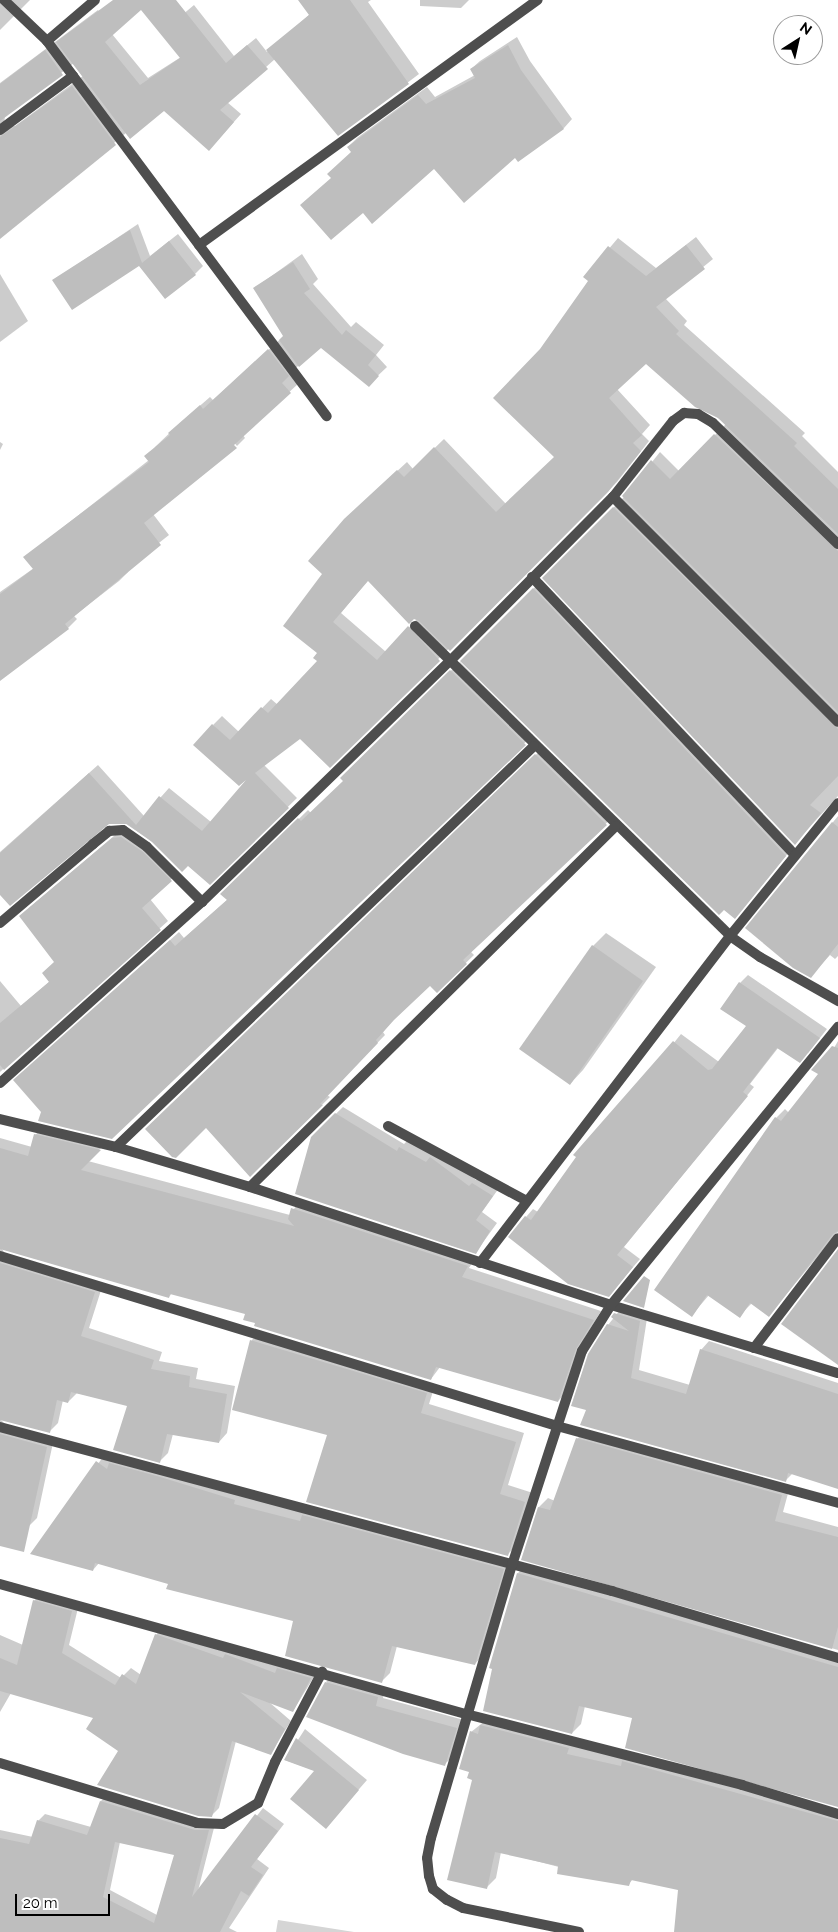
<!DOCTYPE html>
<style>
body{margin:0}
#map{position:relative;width:838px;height:1932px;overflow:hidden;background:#fff;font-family:Raleway,sans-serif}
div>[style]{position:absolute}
.green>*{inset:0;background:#d5d5d5}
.shadow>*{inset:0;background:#0003}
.building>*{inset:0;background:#bebebe}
.minor>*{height:10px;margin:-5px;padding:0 5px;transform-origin:5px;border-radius:5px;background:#4e4e4e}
span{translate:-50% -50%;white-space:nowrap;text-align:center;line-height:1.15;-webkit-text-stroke:4px #fff;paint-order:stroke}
.north{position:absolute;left:773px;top:15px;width:50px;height:50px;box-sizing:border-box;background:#fff;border:1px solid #999;border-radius:50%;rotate:35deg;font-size:14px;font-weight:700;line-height:20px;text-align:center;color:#000}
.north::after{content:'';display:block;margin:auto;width:18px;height:22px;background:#000;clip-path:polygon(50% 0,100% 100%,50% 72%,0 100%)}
.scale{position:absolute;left:15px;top:1894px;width:95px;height:22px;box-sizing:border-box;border:2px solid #000;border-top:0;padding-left:6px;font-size:15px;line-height:18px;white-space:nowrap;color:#000;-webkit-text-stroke:4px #fff;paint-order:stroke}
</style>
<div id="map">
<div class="green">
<div style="clip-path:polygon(278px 1920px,354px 1932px,276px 1932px)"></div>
</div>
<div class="shadow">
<div style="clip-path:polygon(4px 0,30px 0,0 30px,0 3px)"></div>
<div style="clip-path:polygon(evenodd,300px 0,371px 0,368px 2px,419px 74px,338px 135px,275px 59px,227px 102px,241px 114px,216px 142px,164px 109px,126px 133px,0 237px,0 83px,98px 10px,114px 32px,112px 34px,148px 78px,181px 57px,169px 26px,194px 5px,234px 56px,256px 38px,267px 52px,310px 14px,300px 0,74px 63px,83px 76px,15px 126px,4px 125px,5px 116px,74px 63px)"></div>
<div style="clip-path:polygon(420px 0,469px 0,461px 8px,420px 6px)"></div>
<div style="clip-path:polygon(517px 37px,530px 61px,572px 119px,564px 128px,518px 161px,515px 156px,333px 178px,352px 152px,348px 147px,357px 138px,427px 87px,435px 97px,475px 75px,471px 69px,480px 61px)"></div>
<div style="clip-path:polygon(138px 224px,150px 256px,178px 234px,203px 266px,195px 274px,139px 264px,54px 280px)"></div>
<div style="clip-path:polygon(evenodd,696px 237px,713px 259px,665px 298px,687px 321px,684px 325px,805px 433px,802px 436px,838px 472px,838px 796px,795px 843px,544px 578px,624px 497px,660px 452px,679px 471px,726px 424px,646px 362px,617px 389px,650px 425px,642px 434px,649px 441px,617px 482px,330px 766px,300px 737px,264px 765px,297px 798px,210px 883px,188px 865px,123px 822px,104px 824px,0 893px,0 852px,98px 765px,144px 816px,169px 788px,211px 822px,251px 776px,213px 725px,222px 716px,239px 732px,271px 699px,278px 705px,319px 661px,324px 574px,355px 510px,407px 462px,413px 469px,444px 439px,506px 504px,556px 457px,541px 350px,590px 280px,585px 277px,618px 238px,656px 268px,696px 237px,368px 580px,417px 619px,386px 652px,341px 613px,368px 580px)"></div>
<div style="clip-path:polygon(302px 254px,318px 279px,313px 284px,351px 327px,356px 322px,384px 345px,376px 355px,387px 367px,368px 385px,321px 346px,290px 373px,299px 383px,243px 435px,245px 438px,237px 446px,231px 439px,153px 514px,169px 535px,126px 569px,128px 572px,119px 581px,74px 616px,77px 619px,68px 628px,0 677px,0 592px,34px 568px,25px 557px,149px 460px,155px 447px,179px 424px,210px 397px,213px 400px,285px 335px,255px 288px)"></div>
<div style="clip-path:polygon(0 274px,28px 321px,0 342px)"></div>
<div style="clip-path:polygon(0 442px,3px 444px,0 450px)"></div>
<div style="clip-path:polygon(542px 580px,794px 846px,735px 918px,462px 661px)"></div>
<div style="clip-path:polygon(460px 662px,533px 735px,112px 1138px,42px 1112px,24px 1072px,179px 932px,184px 938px,228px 899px,222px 894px,308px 810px,311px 813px,344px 781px,341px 778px)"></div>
<div style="clip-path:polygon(544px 747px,614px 816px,470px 951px,474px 955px,437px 991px,430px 985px,398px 1014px,383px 1032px,385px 1035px,327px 1095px,330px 1097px,250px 1176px,206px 1127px,147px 1129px)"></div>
<div style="clip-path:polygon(838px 816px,838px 956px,835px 959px,830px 955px,811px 976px,747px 928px)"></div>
<div style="clip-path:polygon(121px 830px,179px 872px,150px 899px,168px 921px,0 1072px,0 981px,21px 1006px,50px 981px,55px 962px,29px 908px)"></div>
<div style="clip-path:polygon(606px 933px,656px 967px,583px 1070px,570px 1084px,521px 1049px,593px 946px)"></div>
<div style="clip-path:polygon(748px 975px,827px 1029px,808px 1053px,778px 1048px,750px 1084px,754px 1087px,624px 1247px,640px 1259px,616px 1287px,526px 1217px,533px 1209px,538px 1212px,681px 1034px,719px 1062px,748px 1025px,740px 983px)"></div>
<div style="clip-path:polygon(838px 1041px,838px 1232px,769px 1315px,752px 1303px,739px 1316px,709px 1295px,692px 1315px,776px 1118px,785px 1109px,789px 1113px,819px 1074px)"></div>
<div style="clip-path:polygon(343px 1107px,404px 1144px,407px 1141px,438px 1150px,476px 1180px,480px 1176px,499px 1188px,482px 1212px,497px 1223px,476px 1252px,312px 1137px)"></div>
<div style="clip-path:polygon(44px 1127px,107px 1142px,88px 1161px,290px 1215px,300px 1200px,476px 1257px,469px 1268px,601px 1311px,584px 1339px,566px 1393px,558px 1401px,440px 1367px,431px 1379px,256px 1322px,247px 1313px,172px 1293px,169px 1297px,2px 1249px,6px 1255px,103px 1284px,89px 1328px,162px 1352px,159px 1361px,198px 1368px,196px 1379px,235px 1386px,227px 1433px,219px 1442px,173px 1434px,168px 1453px,160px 1461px,128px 1405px,77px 1393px,68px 1402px,63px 1400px,58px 1423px,49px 1432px,0 1419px,6px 1425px,54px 1438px,37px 1518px,29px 1526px,0 1516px,0 1138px,32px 1147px,35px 1135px)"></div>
<div style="clip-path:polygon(624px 1305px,648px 1312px,639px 1370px,690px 1385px,701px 1350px,709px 1341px,838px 1383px,838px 1487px,793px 1473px,786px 1480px,587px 1409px,608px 1325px)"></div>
<div style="clip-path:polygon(260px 1331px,435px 1385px,429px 1404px,524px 1433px,508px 1485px,533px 1493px,516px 1546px,507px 1555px,328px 1434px,234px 1409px,252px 1340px)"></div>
<div style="clip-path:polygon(586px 1430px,790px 1486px,783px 1512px,838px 1527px,838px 1650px,523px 1559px,539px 1507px,548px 1498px,555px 1501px,577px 1439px)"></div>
<div style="clip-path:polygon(106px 1453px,511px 1561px,483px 1655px,475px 1664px,397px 1646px,390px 1673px,381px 1682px,295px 1620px,99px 1563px,93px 1570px,32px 1553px)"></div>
<div style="clip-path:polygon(527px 1564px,838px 1654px,838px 1806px,634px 1717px,585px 1706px,581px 1724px,572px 1733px,518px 1573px)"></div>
<div style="clip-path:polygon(41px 1593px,79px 1604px,69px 1645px,121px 1678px,131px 1668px,141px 1675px,156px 1635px,163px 1627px,318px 1670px,293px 1711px,269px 1702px,291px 1721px,270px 1754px,236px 1741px,219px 1808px,212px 1815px,120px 1751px,95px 1717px,11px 1693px,0 1712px,0 1635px,23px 1645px,34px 1601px)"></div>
<div style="clip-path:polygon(334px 1674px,385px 1689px,383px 1698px,464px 1720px,453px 1756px,445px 1764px,326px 1682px)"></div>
<div style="clip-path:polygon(490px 1717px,838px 1810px,838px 1932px,675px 1932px,680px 1889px,633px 1879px,628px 1885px,501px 1852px,496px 1878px,487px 1887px,471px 1732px)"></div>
<div style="clip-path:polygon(305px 1729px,367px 1780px,326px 1827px,316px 1771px,285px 1760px)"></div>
<div style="clip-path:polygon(evenodd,108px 1794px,215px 1824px,198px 1891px,263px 1808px,284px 1824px,257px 1859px,269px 1868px,229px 1928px,237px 1932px,0 1932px,0 1830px,33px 1837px,38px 1821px,45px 1814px,91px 1827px,101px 1801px,108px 1794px,120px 1842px,175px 1854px,157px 1915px,110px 1890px,120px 1842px)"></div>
</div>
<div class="building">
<div style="clip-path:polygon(evenodd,113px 0,176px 0,226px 63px,247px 45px,268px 69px,220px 110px,234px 122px,209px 151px,164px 111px,130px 139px,56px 42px,113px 0,141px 10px,180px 58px,140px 85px,105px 42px,141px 10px)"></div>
<div style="clip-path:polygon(298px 0,350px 0,409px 84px,338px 136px,266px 50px,309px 15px)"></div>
<div style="clip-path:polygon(508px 45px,521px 70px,564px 129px,518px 162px,515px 158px,464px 203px,434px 169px,372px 224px,363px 213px,331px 240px,300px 205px,331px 178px,327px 174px,351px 152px,347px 147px,418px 95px,426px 104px,475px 78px,470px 69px)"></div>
<div style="clip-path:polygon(45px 50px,63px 75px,0 121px,0 84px)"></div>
<div style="clip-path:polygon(72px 86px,116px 145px,0 239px,0 137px)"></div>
<div style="clip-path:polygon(130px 230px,142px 263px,169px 241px,196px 275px,165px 299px,139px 266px,72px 310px,52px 280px)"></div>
<div style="clip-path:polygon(686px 245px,705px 269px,656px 307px,679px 331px,676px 334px,797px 443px,794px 446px,838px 489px,838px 534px,718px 418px,695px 407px,646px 364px,609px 398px,642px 435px,633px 443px,641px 451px,608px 492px,450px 651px,419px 621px,414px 619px,409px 624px,368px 581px,333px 622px,377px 660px,408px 626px,440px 661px,330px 768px,300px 739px,255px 773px,289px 808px,210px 885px,188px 866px,182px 872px,152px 842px,127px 824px,109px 824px,10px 906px,0 895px,0 853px,89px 773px,136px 825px,159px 796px,202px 831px,246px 780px,239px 786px,193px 745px,212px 724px,230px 740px,261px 707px,268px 713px,317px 661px,313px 658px,317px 653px,283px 626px,322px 574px,308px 561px,344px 519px,397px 470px,404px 477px,434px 447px,496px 512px,554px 457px,493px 398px,540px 349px,588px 281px,583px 277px,608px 246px,646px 276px)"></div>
<div style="clip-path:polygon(293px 262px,310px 289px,304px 293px,342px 335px,346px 330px,376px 355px,368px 365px,379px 376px,369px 387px,321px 348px,299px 367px,279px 340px,283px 336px,253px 288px)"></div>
<div style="clip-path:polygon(268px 349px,289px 376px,282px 383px,291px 393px,234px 445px,237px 448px,144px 523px,161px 545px,65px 624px,69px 629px,0 681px,0 594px,33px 569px,23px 557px,149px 462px,144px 456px,170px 435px,168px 433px,200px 405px,203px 409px)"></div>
<div style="clip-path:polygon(714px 434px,838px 551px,838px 712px,622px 496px,651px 460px,670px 479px)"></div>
<div style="clip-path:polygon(613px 507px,838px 729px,838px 776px,810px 805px,821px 813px,795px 845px,542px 578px)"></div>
<div style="clip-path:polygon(533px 588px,786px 856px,735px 919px,724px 910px,719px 915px,460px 661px)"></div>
<div style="clip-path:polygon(450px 670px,526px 745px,112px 1139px,38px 1121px,41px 1112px,13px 1080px,170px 940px,175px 946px,227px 900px,220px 894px,298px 818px,301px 821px,343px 781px,340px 778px)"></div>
<div style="clip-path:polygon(535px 754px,607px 825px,463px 960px,467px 964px,437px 993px,430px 986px,394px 1020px,376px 1040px,378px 1043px,320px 1104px,323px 1105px,250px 1177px,206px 1128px,176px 1158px,172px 1157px,145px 1129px)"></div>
<div style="clip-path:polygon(832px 822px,838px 827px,838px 944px,811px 978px,793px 968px,745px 928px)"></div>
<div style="clip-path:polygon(121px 837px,143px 852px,172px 881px,142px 908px,161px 930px,4px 1070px,0 1065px,0 1023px,49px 982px,42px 973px,54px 962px,19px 916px,112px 838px)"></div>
<div style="clip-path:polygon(592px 945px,643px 981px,570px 1085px,519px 1049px)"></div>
<div style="clip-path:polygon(739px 982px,820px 1038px,800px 1063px,777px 1048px,743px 1092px,748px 1096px,617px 1255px,633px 1267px,609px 1297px,568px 1284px,508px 1237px,525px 1216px,531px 1220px,576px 1157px,573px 1155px,673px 1041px,708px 1070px,712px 1069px,746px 1026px,720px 1009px)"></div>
<div style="clip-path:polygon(832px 1046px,838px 1048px,838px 1231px,833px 1234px,769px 1317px,750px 1303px,740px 1318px,707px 1295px,692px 1317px,654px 1290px,775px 1117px,781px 1121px,818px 1074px,811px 1070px)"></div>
<div style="clip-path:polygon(335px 1113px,397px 1151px,399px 1147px,426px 1162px,430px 1157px,469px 1186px,472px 1183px,493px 1196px,476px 1220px,490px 1231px,476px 1254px,295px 1194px,311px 1137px)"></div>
<div style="clip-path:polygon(34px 1134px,101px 1150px,81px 1170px,294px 1226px,288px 1219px,291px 1208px,468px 1266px,462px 1277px,594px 1320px,576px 1349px,558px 1402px,436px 1367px,431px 1380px,254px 1326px,255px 1323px,243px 1320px,245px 1314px,170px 1294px,169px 1298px,0 1249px,0 1148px,28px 1156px)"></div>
<div style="clip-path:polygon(838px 1249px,838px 1365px,781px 1324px)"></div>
<div style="clip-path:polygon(0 1263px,95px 1292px,81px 1336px,154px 1360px,151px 1369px,190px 1376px,189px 1387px,227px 1394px,219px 1443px,167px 1434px,160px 1463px,113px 1450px,127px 1406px,71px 1392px,68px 1403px,57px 1400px,50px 1433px,0 1420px)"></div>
<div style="clip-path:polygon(644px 1276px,650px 1280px,644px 1308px,623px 1301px)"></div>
<div style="clip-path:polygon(614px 1313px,640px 1321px,631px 1378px,686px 1394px,700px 1349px,838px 1394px,838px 1489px,788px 1473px,786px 1482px,580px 1425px,586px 1410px,571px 1406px,588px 1354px,607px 1324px,629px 1331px,611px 1317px)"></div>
<div style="clip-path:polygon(250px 1340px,427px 1393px,421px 1413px,516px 1442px,500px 1494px,525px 1502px,508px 1556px,306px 1502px,327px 1435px,232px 1410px)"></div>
<div style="clip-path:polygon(0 1434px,47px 1447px,24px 1552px,0 1546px)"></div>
<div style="clip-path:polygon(576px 1438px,782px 1495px,775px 1521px,838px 1537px,838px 1627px,832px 1649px,521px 1560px,538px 1507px,550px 1510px)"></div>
<div style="clip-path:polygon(96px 1461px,107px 1469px,109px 1463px,157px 1476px,235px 1500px,234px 1504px,300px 1521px,302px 1515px,504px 1569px,475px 1665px,392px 1646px,382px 1683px,285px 1656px,293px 1621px,166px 1589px,168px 1584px,95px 1563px,93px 1571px,30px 1554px)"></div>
<div style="clip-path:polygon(517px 1573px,838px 1667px,838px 1807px,625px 1748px,632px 1718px,579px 1706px,572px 1734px,483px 1711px,492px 1669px,489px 1668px)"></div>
<div style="clip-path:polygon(33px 1600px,72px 1611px,62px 1653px,115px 1685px,122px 1674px,136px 1684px,155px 1634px,223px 1658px,225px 1654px,275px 1673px,277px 1668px,311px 1678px,293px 1712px,240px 1692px,285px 1729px,271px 1755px,232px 1741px,212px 1817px,198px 1816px,97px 1785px,118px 1751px,86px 1729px,93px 1718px,0 1691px,0 1658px,17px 1665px)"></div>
<div style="clip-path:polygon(325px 1682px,378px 1697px,376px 1706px,457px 1728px,445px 1766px,403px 1754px,306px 1717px)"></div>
<div style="clip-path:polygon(480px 1725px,569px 1748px,567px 1754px,621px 1766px,622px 1761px,838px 1821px,838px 1932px,674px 1932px,678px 1890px,631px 1880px,629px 1886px,557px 1874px,558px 1866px,495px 1852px,487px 1889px,447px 1880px,472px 1780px,467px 1778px,469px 1772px,459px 1769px,470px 1731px,478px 1734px)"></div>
<div style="clip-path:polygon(296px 1738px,359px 1790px,326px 1829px,290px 1799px,314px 1771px,284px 1760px)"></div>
<div style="clip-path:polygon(evenodd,100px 1801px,195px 1830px,209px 1830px,192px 1897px,255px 1814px,278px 1831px,251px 1867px,263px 1875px,249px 1896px,241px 1891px,220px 1932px,0 1932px,0 1838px,29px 1844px,37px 1820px,87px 1835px,100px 1801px,115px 1842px,174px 1855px,154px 1923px,103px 1897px,115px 1842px)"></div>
</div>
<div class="minor">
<div style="left:4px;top:0;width:59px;rotate:43.6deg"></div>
<div style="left:47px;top:41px;width:468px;rotate:53.3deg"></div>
<div style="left:47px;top:41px;width:63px;rotate:-40.5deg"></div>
<div style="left:0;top:130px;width:91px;rotate:-36.5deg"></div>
<div style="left:199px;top:245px;width:418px;rotate:-35.9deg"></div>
<div style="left:613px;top:497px;width:318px;rotate:45deg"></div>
<div style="left:532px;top:577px;width:383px;rotate:46.6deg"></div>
<div style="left:415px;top:626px;width:442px;rotate:44.5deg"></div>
<div style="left:730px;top:936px;width:37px;rotate:35deg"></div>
<div style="left:760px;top:957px;width:90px;rotate:29.4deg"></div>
<div style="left:0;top:923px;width:122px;rotate:-40.3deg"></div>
<div style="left:93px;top:844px;width:21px;rotate:-39deg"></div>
<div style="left:109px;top:831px;width:14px;rotate:-4deg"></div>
<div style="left:123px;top:830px;width:29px;rotate:35deg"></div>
<div style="left:147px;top:847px;width:78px;rotate:45deg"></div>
<div style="left:0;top:1083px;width:271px;rotate:-41.9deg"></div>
<div style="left:202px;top:902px;width:346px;rotate:-44.2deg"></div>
<div style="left:450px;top:661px;width:231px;rotate:-45.2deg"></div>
<div style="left:613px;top:497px;width:97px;rotate:-51.7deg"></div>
<div style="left:673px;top:421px;width:14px;rotate:-36deg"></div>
<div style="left:684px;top:413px;width:14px;rotate:4deg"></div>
<div style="left:698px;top:414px;width:17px;rotate:31deg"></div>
<div style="left:713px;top:423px;width:174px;rotate:44.1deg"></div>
<div style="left:0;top:1119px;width:119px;rotate:13.6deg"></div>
<div style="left:116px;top:1147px;width:140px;rotate:16.6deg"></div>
<div style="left:250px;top:1187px;width:380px;rotate:18.1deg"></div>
<div style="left:611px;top:1305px;width:237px;rotate:16.7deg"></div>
<div style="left:388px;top:1126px;width:156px;rotate:28.4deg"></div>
<div style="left:116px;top:1147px;width:579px;rotate:-43.81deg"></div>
<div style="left:250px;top:1187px;width:514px;rotate:-44.61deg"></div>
<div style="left:0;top:1256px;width:582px;rotate:16.97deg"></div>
<div style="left:557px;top:1426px;width:291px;rotate:15.3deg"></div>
<div style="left:480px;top:1263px;width:412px;rotate:-52.6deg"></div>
<div style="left:730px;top:936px;width:171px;rotate:-50.9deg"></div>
<div style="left:754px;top:1348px;width:138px;rotate:-52.6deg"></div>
<div style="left:0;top:1427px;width:634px;rotate:15deg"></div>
<div style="left:612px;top:1591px;width:236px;rotate:16.5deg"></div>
<div style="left:0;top:1584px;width:488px;rotate:15.6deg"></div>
<div style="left:470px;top:1715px;width:281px;rotate:14.4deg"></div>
<div style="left:742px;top:1785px;width:100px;rotate:16.8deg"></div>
<div style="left:0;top:1763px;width:206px;rotate:16.9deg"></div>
<div style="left:197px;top:1823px;width:26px;rotate:2deg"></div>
<div style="left:223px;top:1824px;width:41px;rotate:-31deg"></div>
<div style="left:258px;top:1803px;width:44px;rotate:-67.5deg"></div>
<div style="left:275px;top:1762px;width:102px;rotate:-62.4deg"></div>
<div style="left:579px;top:1932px;width:118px;rotate:-168.3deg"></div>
<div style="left:463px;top:1908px;width:18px;rotate:-153deg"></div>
<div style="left:447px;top:1900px;width:18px;rotate:-142deg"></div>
<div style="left:433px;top:1889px;width:14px;rotate:-107deg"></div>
<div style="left:429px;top:1876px;width:18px;rotate:-96deg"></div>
<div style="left:427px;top:1858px;width:20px;rotate:-79deg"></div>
<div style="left:431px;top:1838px;width:285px;rotate:-73.5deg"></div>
<div style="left:512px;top:1565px;width:225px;rotate:-71.9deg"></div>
<div style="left:582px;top:1351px;width:54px;rotate:-57.8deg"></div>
<div style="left:611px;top:1305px;width:359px;rotate:-50.8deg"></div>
</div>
<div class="north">N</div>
<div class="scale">20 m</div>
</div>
